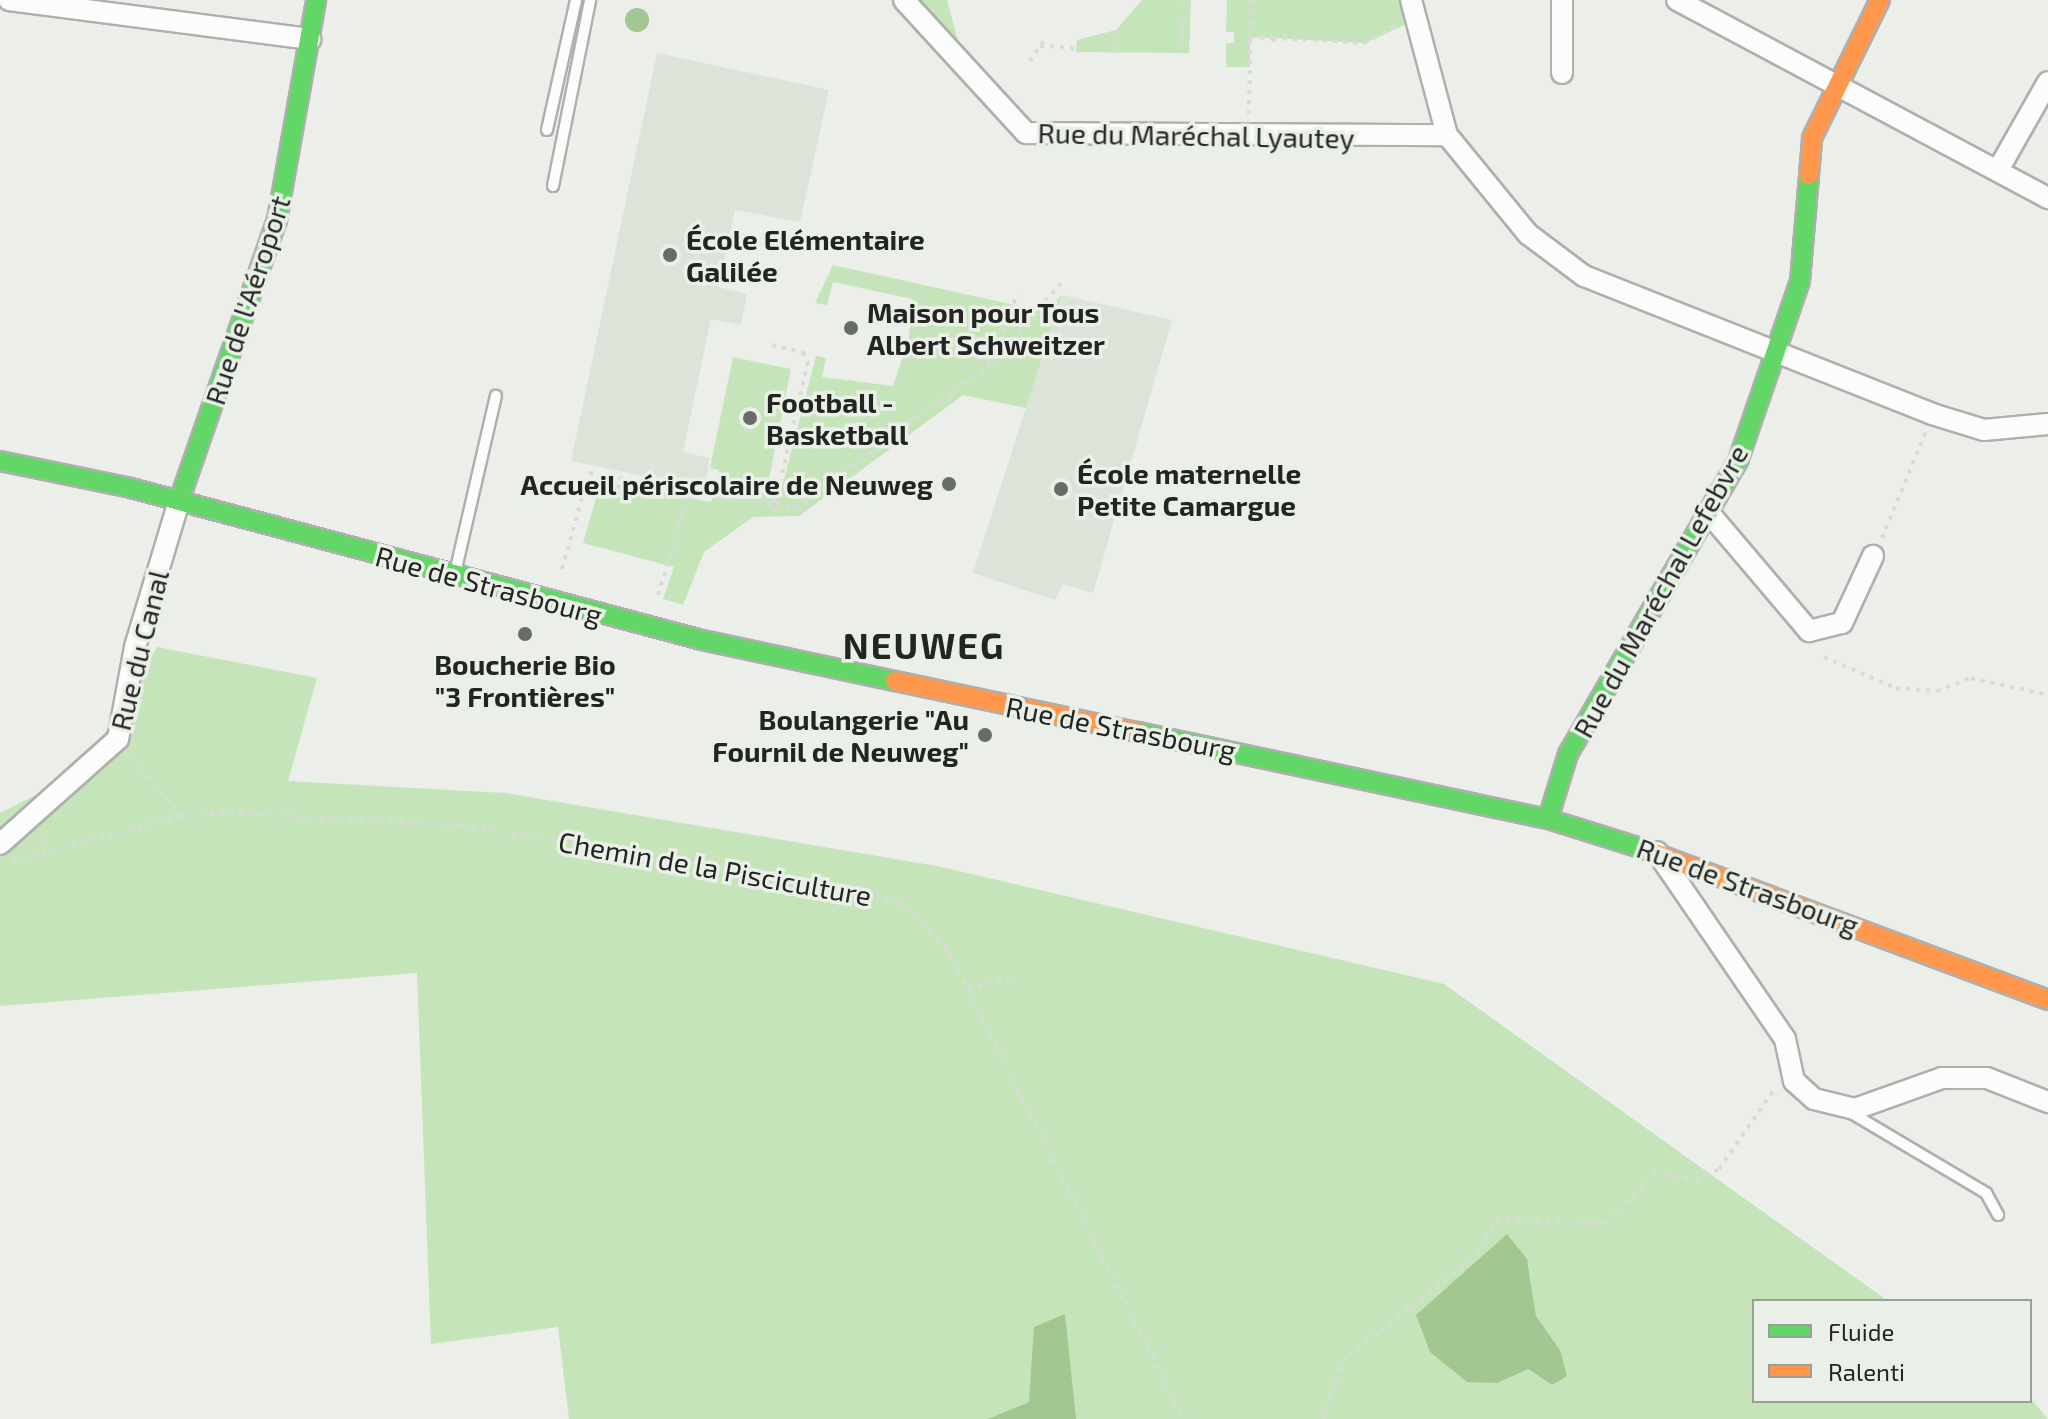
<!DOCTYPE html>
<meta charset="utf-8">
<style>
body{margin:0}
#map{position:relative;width:2048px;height:1419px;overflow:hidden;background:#ebeee9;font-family:"Exo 2",sans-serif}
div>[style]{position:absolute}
.built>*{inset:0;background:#dce3d9}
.green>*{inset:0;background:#c6e4b9}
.water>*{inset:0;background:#a2c790}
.round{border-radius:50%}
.path>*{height:4px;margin-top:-2px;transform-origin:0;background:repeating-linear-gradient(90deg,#d9dad9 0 4px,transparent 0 10px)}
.roads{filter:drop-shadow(2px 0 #adb0ac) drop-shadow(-2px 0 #adb0ac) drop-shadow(0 2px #adb0ac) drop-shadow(0 -2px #adb0ac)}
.lane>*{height:10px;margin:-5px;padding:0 5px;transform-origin:5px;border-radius:5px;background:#fcfcfc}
.street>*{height:20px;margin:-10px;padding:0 10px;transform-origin:10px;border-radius:10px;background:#fcfcfc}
.fast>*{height:18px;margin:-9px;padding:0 9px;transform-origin:9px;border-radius:9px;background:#63d668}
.slow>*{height:18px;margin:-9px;padding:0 9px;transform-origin:9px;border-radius:9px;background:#ff974d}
.dots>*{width:22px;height:22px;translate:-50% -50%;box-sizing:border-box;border:4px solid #eaefe8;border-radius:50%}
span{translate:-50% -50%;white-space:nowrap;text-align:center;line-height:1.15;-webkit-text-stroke:7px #eaefe8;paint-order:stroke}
.street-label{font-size:28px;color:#232522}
.poi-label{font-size:28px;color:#232522;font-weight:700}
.left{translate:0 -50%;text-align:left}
.right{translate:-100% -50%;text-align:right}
.district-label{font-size:36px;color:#232522;font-weight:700;letter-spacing:2px}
.legend{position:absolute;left:1752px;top:1299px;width:280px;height:104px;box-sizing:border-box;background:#eaefe8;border:2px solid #9a9e99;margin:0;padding:10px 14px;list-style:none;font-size:24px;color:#232522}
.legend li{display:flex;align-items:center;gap:16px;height:40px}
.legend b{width:40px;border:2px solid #9a9e99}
</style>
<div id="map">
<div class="built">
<div style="clip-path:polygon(657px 53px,829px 90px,800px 222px,735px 210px,718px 287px,747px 294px,741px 325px,711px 319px,683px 452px,710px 458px,704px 489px,571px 461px)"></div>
<div style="clip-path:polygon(1062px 295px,1172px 320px,1093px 593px,1063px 584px,1055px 600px,973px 573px)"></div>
</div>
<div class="green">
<div style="clip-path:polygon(916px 0,947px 0,960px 48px)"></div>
<div style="clip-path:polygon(1142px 0,1191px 0,1189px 53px,1076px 52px,1077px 40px,1116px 30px)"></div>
<div style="clip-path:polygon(1227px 0,1411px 0,1413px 21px,1365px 43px,1250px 37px,1250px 67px,1226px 67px,1226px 43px,1234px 43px,1234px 32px,1226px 32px)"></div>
<div style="clip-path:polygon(833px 265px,1042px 311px,1062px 295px,1026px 408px,963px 395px,799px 516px,753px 517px,704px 552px,683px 605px,663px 599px,674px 567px,583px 543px,601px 481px,711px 502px,719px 470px,710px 468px,733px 357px,791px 369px,769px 479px,783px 483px,816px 356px,826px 358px,822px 377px,893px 386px,909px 338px,912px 299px,833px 282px,827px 305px,815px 303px)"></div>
<div style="clip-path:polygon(evenodd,157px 647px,317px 678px,288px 781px,505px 793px,937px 866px,1444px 984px,1888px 1301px,1754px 1301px,1754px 1401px,2030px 1398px,2048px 1419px,569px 1419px,558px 1327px,431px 1344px,417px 973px,0 1006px,0 813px,81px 772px,157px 647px,1527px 1259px,1536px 1316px,1560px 1350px,1552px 1385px,1528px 1369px,1513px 1375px,1527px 1259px)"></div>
</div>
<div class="water">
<div class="round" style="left:625px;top:8px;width:24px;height:24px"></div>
<div style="clip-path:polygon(1507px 1234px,1527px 1259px,1536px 1316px,1560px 1350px,1567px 1376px,1552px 1385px,1528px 1369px,1497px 1383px,1467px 1382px,1430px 1352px,1416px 1315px)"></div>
<div style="clip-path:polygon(1065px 1314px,1076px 1419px,988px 1419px,1029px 1402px,1034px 1327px)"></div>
</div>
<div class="path">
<div style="left:1250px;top:37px;width:23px;rotate:2deg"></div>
<div style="left:1273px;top:38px;width:6px;rotate:81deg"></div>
<div style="left:1273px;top:38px;width:92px;rotate:3.1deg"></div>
<div style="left:1365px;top:43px;width:38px;rotate:-29deg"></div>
<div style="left:1040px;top:46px;width:32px;rotate:2deg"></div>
<div style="left:1072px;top:47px;width:5px;rotate:79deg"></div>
<div style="left:1182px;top:49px;width:49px;rotate:-88.8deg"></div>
<div style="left:1115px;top:53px;width:22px;rotate:-90deg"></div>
<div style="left:1030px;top:61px;width:25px;rotate:-56deg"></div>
<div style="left:1249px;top:114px;width:114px;rotate:-89deg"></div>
<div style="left:908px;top:344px;width:87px;rotate:12deg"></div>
<div style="left:772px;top:345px;width:32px;rotate:13deg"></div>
<div style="left:803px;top:352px;width:11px;rotate:63deg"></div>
<div style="left:808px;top:362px;width:154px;rotate:103.1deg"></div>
<div style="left:994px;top:360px;width:70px;rotate:-70.8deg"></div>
<div style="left:732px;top:502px;width:29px;rotate:-74deg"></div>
<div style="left:1882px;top:538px;width:116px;rotate:-67.6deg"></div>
<div style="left:562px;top:569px;width:100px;rotate:-74.3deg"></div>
<div style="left:589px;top:473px;width:209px;rotate:9.6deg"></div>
<div style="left:795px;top:508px;width:246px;rotate:-36.4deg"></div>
<div style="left:993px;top:362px;width:106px;rotate:-49.2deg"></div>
<div style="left:658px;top:595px;width:106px;rotate:-72.9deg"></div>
<div style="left:1824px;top:657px;width:78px;rotate:23.3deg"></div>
<div style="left:1896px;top:688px;width:41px;rotate:4.2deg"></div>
<div style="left:1937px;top:691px;width:36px;rotate:-21deg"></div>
<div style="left:1971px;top:678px;width:79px;rotate:12.4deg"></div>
<div style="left:129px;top:752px;width:82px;rotate:51.4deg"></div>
<div style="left:40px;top:833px;width:17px;rotate:77deg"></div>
<div style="left:13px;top:861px;width:173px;rotate:-15.1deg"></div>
<div style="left:180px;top:816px;width:59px;rotate:-2.9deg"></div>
<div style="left:239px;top:813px;width:223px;rotate:3.3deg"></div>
<div style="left:462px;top:826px;width:409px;rotate:8.9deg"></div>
<div style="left:866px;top:889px;width:36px;rotate:23deg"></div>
<div style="left:899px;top:903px;width:62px;rotate:42.4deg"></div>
<div style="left:945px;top:945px;width:531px;rotate:63.24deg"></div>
<div style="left:968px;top:988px;width:43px;rotate:-10.8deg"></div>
<div style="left:1323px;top:1419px;width:61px;rotate:-71.9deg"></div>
<div style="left:1342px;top:1361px;width:172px;rotate:-38.1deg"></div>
<div style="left:1477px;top:1255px;width:41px;rotate:-62.2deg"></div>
<div style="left:1496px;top:1219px;width:108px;rotate:2.7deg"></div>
<div style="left:1604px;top:1224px;width:71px;rotate:-45deg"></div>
<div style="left:1654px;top:1174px;width:42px;rotate:6.8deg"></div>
<div style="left:1696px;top:1179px;width:25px;rotate:-23deg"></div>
<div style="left:1719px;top:1169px;width:98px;rotate:-55.3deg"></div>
</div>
<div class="roads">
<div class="lane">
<div style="left:547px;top:130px;width:133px;rotate:-77.4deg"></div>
<div style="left:553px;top:186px;width:190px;rotate:-78.7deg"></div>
<div style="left:455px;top:573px;width:182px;rotate:-77deg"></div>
<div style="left:1848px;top:1111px;width:161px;rotate:30.7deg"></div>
<div style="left:1986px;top:1193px;width:25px;rotate:61deg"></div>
</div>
<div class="street">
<div style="left:9px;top:0;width:304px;rotate:7.4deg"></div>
<div style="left:904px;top:0;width:180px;rotate:47.5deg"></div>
<div style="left:1026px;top:133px;width:421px;rotate:0.3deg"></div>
<div style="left:1411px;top:0;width:140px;rotate:75.1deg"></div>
<div style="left:1447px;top:135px;width:128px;rotate:50.7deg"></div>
<div style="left:1528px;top:234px;width:70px;rotate:36.9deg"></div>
<div style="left:1584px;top:276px;width:374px;rotate:21.6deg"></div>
<div style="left:1932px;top:414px;width:54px;rotate:17.1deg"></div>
<div style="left:1984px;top:430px;width:64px;rotate:-5.4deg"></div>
<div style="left:1677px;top:0;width:421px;rotate:28.1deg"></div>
<div style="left:1562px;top:73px;width:73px;rotate:-90deg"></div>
<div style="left:1998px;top:170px;width:101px;rotate:-60.4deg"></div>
<div style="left:1709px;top:513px;width:155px;rotate:49.7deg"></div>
<div style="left:1809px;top:631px;width:34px;rotate:-14deg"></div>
<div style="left:1842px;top:623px;width:74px;rotate:-65.2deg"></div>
<div style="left:0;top:844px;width:158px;rotate:-41.7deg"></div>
<div style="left:118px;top:739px;width:94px;rotate:-79.5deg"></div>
<div style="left:135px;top:647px;width:152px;rotate:-73.2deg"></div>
<div style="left:1657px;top:852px;width:227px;rotate:55.6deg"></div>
<div style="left:1785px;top:1039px;width:43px;rotate:77.9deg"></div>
<div style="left:1794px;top:1081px;width:27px;rotate:42deg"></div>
<div style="left:1814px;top:1099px;width:42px;rotate:13.7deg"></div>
<div style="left:1855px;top:1109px;width:92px;rotate:-19.6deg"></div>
<div style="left:1942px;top:1078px;width:45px"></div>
<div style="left:1987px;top:1078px;width:66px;rotate:21.5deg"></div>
</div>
<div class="fast">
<div style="left:0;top:461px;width:130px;rotate:11.6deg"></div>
<div style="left:127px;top:487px;width:595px;rotate:14.9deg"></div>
<div style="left:702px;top:640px;width:197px;rotate:12deg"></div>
<div style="left:179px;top:501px;width:298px;rotate:-70.8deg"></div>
<div style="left:277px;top:220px;width:223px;rotate:-79.9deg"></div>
<div style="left:1138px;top:732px;width:419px;rotate:12deg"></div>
<div style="left:1548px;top:819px;width:104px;rotate:17.4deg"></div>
<div style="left:1548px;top:819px;width:68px;rotate:-72.9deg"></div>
<div style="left:1568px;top:754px;width:339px;rotate:-59.9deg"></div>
<div style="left:1738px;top:461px;width:190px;rotate:-71deg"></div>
<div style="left:1800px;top:281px;width:106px;rotate:-85.1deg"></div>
</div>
<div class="slow">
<div style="left:1809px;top:175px;width:37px;rotate:-85deg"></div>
<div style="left:1812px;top:138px;width:154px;rotate:-63.8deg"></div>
<div style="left:895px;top:681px;width:248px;rotate:11.9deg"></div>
<div style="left:1647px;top:850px;width:428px;rotate:20.5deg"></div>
</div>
</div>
<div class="dots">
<div style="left:670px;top:255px;background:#696b68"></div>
<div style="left:851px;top:328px;background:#696b68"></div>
<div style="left:750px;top:418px;background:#696b68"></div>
<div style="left:949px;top:484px;background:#696b68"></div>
<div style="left:1061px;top:489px;background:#696b68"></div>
<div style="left:525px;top:634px;background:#696b68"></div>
<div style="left:985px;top:735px;background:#696b68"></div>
</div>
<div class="street-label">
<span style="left:1196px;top:135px;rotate:1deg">Rue du Maréchal Lyautey</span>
<span style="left:247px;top:300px;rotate:-72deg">Rue de l'Aéroport</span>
<span style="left:489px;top:585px;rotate:15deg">Rue de Strasbourg</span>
<span style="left:1660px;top:591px;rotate:-61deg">Rue du Maréchal Lefebvre</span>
<span style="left:139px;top:650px;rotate:-76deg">Rue du Canal</span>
<span style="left:1121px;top:728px;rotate:11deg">Rue de Strasbourg</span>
<span style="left:715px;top:868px;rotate:10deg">Chemin de la Pisciculture</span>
<span style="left:1748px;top:886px;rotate:20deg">Rue de Strasbourg</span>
</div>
<div class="poi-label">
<span class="left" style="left:686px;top:255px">École Elémentaire<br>Galilée</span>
<span class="left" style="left:867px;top:328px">Maison pour Tous<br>Albert Schweitzer</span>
<span class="left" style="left:766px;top:418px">Football -<br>Basketball</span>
<span class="left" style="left:1077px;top:489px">École maternelle<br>Petite Camargue</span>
<span class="right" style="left:933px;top:484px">Accueil périscolaire de Neuweg</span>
<span style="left:525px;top:680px">Boucherie Bio<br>"3 Frontières"</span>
<span class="right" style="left:969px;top:735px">Boulangerie "Au<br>Fournil de Neuweg"</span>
</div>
<div class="district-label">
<span style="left:924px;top:645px">NEUWEG</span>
</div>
<ul class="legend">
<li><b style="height:10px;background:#63d668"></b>Fluide</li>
<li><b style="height:10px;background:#ff974d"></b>Ralenti</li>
</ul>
</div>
